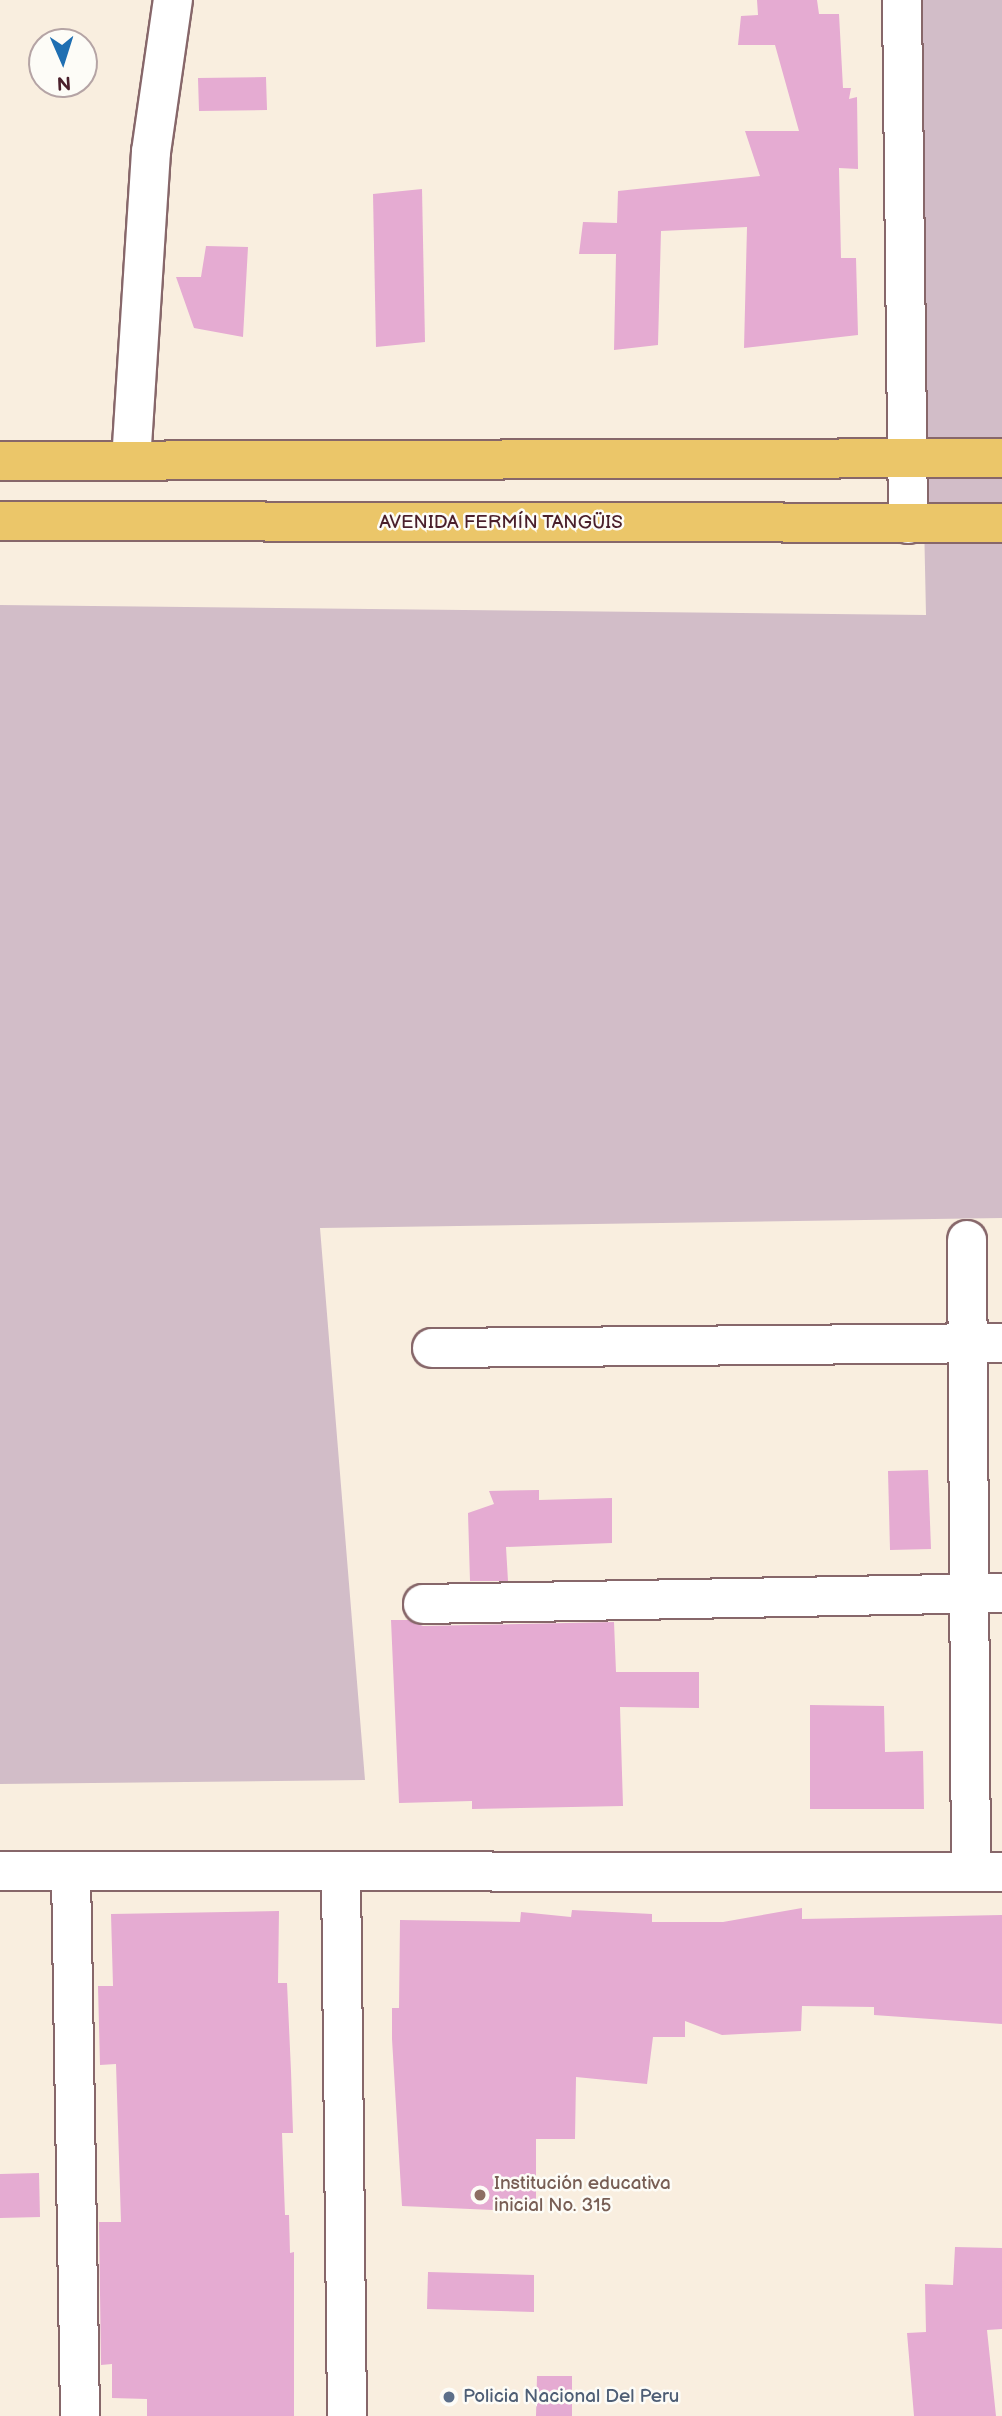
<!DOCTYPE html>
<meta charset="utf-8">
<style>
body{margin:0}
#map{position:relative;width:1002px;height:2416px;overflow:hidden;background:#f9eedf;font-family:"Balsamiq Sans",sans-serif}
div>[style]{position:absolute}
.industrial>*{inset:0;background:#d2bdc8}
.building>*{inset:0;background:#e5abd2}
.roads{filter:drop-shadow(2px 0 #87676a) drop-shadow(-2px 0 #87676a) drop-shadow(0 2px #87676a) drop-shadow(0 -2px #87676a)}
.minor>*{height:38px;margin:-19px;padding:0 19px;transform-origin:19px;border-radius:19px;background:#fff}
.major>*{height:38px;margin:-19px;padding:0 19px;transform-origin:19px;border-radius:19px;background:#ebc669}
.dots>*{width:19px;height:19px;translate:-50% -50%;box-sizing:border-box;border:4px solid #fdfcf7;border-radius:50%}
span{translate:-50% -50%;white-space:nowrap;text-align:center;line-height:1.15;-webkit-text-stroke:5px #fdfcf7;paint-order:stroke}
.street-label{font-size:19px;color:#4a1f2b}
.education-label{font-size:19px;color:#785e54}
.left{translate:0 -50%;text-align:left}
.service-label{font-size:19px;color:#4e5e75}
.north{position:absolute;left:28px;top:28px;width:70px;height:70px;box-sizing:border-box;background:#fdfcf7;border:2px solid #b5a4a5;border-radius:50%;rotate:177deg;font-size:19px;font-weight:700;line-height:28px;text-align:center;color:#4a1f2b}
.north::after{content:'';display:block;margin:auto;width:24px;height:32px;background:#1f6fb2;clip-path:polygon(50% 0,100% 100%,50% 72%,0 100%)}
</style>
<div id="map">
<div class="industrial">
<div style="clip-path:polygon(913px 0,1002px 0,1002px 1218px,320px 1228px,365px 1780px,0 1784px,0 605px,926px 615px)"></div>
</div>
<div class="building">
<div style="clip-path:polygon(757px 0,817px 0,819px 14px,839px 14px,843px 88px,851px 88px,849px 99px,857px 97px,858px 169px,839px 168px,841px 258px,856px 258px,858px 335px,744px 348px,747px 227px,661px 231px,658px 345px,614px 350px,616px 254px,579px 254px,583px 222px,617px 223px,618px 191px,760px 176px,745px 131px,799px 131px,775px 45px,738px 45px,741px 16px,758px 15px)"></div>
<div style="clip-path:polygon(266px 77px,267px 110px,199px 111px,198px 78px)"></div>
<div style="clip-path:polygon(422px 189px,425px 342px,376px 347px,373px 194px)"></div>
<div style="clip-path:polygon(206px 246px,248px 247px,243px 337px,194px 328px,176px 277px,201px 277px)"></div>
<div style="clip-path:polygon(928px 1470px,931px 1549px,890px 1550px,888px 1471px)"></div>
<div style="clip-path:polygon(539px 1490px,539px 1500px,612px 1498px,612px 1543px,506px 1547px,508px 1581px,470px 1581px,468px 1513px,494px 1504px,489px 1491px)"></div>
<div style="clip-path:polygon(391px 1620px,409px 1620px,423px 1626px,614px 1622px,616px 1672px,699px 1672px,699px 1708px,620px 1707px,623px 1806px,472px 1809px,472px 1801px,399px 1803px)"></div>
<div style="clip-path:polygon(810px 1705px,884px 1706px,885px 1752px,923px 1751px,924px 1809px,810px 1809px)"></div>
<div style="clip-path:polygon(802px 1908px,802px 1919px,1002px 1915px,1002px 2024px,874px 2015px,874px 2007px,802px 2006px,801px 2031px,722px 2035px,685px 2021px,685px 2037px,653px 2037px,647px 2084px,576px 2077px,575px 2139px,536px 2139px,536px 2212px,402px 2206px,392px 2039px,392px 2008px,399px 2008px,400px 1920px,520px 1922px,521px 1912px,571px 1917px,572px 1910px,652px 1914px,652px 1922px,723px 1922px)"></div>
<div style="clip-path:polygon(279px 1911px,278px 1983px,287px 1983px,291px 2071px,293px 2133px,282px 2133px,285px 2215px,289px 2215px,290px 2253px,294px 2252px,294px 2416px,147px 2416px,147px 2399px,112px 2398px,112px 2364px,101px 2365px,99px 2222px,121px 2222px,116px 2064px,100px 2065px,98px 1986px,113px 1986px,111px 1914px)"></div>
<div style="clip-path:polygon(39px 2173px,40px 2217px,0 2218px,0 2174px)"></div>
<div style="clip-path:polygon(955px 2247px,1002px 2248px,1002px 2329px,987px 2330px,996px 2416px,914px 2416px,907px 2333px,926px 2332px,925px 2284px,953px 2285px)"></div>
<div style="clip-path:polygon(428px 2272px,534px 2275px,534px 2312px,427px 2309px)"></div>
<div style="clip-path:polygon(537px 2376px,572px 2376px,572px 2416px,536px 2416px)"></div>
</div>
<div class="roads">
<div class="minor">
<div style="left:902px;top:0;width:524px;rotate:89.34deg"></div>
<div style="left:131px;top:461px;width:310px;rotate:-86.3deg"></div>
<div style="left:151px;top:152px;width:154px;rotate:-81.8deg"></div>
<div style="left:967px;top:1240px;width:632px;rotate:89.64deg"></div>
<div style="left:432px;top:1348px;width:570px;rotate:-0.5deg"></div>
<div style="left:423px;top:1604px;width:579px;rotate:-1.09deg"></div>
<div style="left:0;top:1871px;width:1002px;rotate:0.06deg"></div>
<div style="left:341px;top:1871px;width:545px;rotate:89.37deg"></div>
<div style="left:71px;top:1872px;width:544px;rotate:89.05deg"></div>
</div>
<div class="major">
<div style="left:0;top:461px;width:1002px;rotate:-0.17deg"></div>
<div style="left:0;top:521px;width:1002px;rotate:0.11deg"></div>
</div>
</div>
<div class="dots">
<div style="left:480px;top:2195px;background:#8d6e63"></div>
<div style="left:449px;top:2397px;background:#5c6f8a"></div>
</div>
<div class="street-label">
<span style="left:501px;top:523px">AVENIDA FERMÍN TANGÜIS</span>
</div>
<div class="education-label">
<span class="left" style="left:494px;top:2195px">Institución educativa<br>inicial No. 315</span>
</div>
<div class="service-label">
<span class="left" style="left:463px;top:2397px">Policia Nacional Del Peru</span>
</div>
<div class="north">N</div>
</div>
